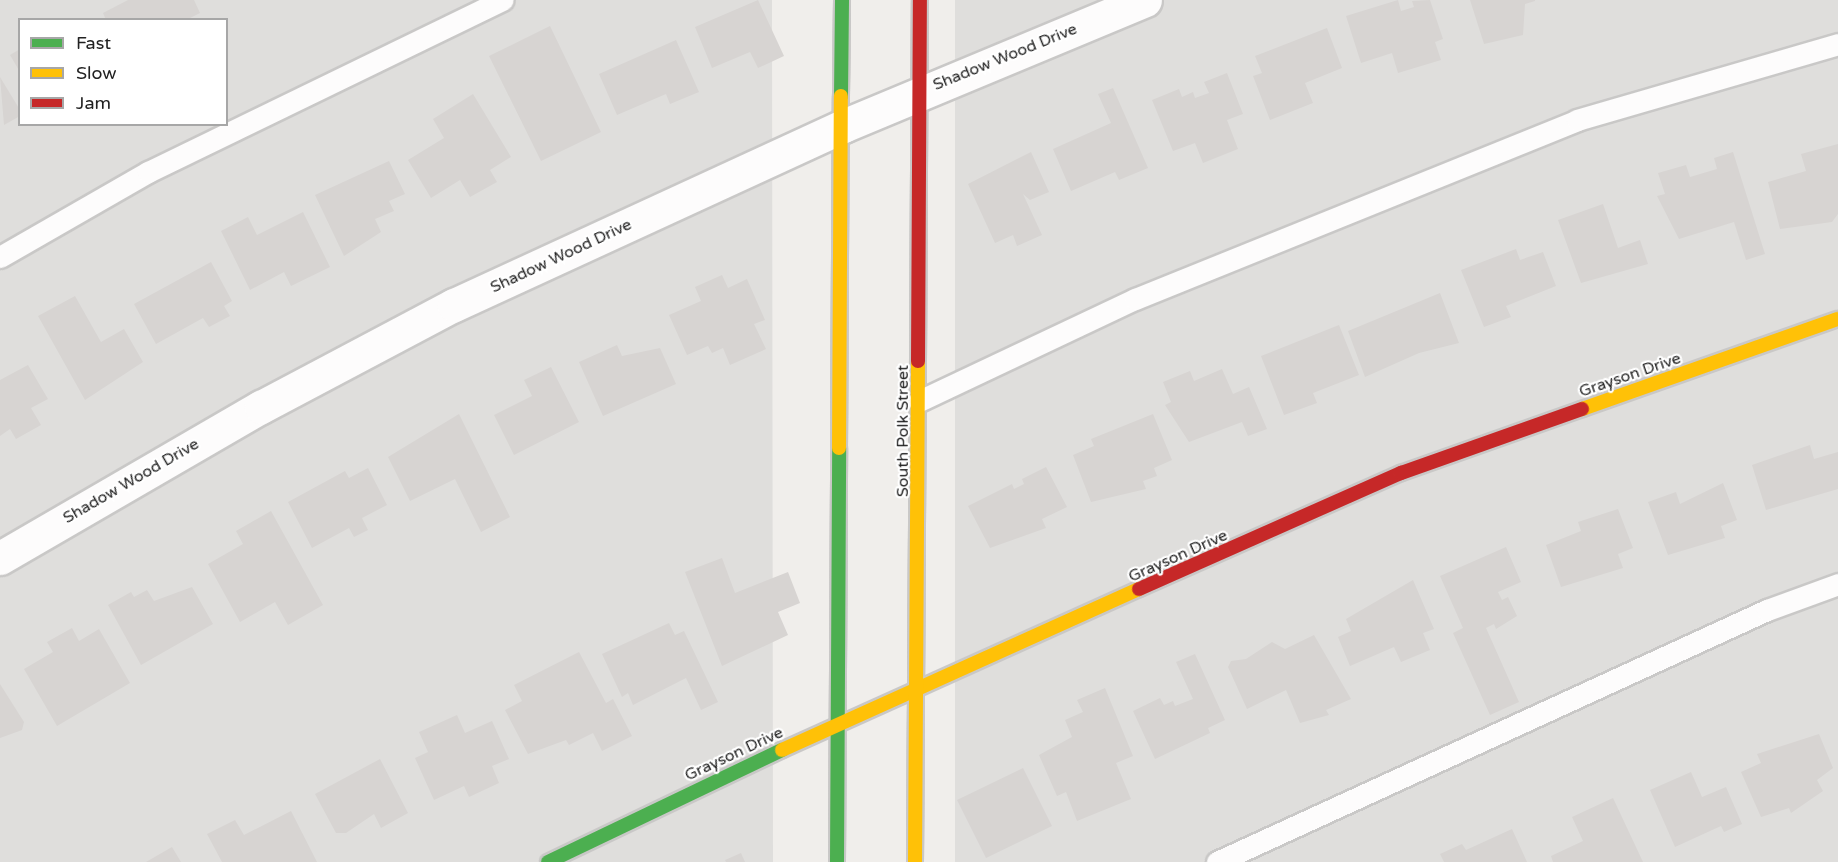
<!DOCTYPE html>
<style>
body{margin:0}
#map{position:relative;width:1838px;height:862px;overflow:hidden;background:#f0eeeb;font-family:"Varela Round",sans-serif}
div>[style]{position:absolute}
.residential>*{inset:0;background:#dfdedc}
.building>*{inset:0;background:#d7d4d2}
.roads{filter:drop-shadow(2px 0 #c9c8c7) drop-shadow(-2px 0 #c9c8c7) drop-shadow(0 2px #c9c8c7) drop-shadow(0 -2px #c9c8c7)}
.lane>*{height:21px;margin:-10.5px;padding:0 10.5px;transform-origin:10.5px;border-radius:10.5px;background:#fdfcfc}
.street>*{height:33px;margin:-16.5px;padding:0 16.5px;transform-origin:16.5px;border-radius:16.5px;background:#fdfcfc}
.fast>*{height:14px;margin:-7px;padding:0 7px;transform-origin:7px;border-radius:7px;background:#4caf50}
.slow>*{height:14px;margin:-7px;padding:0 7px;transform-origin:7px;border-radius:7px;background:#ffc107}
.jam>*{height:14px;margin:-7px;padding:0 7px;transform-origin:7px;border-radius:7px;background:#c62828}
span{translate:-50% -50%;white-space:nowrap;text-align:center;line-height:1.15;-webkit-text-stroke:4.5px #fff;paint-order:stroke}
.street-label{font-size:16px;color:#222}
.legend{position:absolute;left:18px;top:18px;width:210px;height:108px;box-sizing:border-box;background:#fff;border:2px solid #a7a7a7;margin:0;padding:8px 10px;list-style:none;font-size:18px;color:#222}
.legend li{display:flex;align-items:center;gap:12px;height:30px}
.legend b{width:30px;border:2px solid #a7a7a7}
</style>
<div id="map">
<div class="residential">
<div style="clip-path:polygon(evenodd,0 0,772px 0,773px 862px,0 862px,0 0,20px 20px,226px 20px,226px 124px,20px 124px,20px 20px)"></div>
<div style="clip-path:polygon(955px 0,1838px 0,1838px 862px,955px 862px)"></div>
</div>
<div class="building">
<div style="clip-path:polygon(128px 0,194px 0,200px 13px,186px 20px,106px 20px,103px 13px)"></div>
<div style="clip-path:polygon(758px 0,784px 56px,758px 68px,750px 52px,712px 68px,695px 27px)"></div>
<div style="clip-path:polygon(1398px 0,1401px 11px,1414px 7px,1412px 1px,1430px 0,1443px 39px,1435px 42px,1441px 60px,1398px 73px,1392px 53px,1361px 63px,1346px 16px)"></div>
<div style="clip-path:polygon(1470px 0,1535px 0,1535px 1px,1525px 4px,1523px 35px,1484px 44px)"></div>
<div style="clip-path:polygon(550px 26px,601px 132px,541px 161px,489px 56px)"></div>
<div style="clip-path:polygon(1327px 28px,1342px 68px,1305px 83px,1313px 103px,1270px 120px,1253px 76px,1262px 73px,1255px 56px)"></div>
<div style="clip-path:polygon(676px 40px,699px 92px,670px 104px,666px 94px,617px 115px,599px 74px)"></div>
<div style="clip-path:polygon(20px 49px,20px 72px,10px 55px)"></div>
<div style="clip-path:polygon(1227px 73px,1243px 114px,1227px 120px,1238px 149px,1203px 163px,1195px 143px,1173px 151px,1152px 100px,1179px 89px,1182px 97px,1193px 92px,1195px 98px,1209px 93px,1204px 82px)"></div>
<div style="clip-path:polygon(0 77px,20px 110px,20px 116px,4px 125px)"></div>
<div style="clip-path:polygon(1113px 88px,1148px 168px,1119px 180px,1115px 172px,1071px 191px,1053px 149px,1111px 123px,1098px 94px)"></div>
<div style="clip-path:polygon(473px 94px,511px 157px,490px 170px,497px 182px,470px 197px,460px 180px,431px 198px,408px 160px,444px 138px,433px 119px)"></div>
<div style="clip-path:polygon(1838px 144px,1838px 214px,1832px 222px,1780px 229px,1768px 182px,1806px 171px,1801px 154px)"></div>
<div style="clip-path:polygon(1031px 152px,1049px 192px,1030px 200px,1023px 194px,1042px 235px,1017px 246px,1013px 235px,995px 243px,968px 184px)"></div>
<div style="clip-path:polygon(1733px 152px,1765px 254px,1746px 260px,1734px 222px,1679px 239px,1657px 196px,1665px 194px,1658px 173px,1686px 165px,1690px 177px,1717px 169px,1714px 158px)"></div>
<div style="clip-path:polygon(389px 161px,405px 194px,389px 201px,394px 211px,375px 219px,381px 232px,344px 256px,315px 195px)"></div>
<div style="clip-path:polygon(1603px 204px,1618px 248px,1640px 240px,1648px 264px,1581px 283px,1558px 220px)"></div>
<div style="clip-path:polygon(303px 212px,330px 267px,291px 286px,284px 272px,250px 290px,221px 231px,248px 217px,257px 235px)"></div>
<div style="clip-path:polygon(1516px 249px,1520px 260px,1543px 252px,1556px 286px,1506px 306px,1511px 317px,1484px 327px,1461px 270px)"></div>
<div style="clip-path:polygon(211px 262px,232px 301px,224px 306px,230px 316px,209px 327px,203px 318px,156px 344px,134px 304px)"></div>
<div style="clip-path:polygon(722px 275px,728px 288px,747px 279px,765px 320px,754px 324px,766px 349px,730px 365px,723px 348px,712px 353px,708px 346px,687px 355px,669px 315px,701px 301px,695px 287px)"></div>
<div style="clip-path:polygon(1440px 293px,1459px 343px,1419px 353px,1365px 377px,1348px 331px)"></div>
<div style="clip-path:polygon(75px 296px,101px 342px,124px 329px,143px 362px,85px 400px,38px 316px)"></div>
<div style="clip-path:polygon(1339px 325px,1359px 375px,1313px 393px,1317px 403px,1284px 415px,1261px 356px)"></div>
<div style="clip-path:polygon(617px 345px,622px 356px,660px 348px,676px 384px,603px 416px,579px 362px)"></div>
<div style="clip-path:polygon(28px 365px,48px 399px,31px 408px,41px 425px,16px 439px,10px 429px,0 436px,0 380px)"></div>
<div style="clip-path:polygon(551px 367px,579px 422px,514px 455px,494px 415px,532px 396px,524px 380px)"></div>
<div style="clip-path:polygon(1222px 369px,1233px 394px,1249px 387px,1267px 429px,1248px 436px,1242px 422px,1189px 442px,1165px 405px,1171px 402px,1163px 382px,1190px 371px,1194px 381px)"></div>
<div style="clip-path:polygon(459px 414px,510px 517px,481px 532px,455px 479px,410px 501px,388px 457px)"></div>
<div style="clip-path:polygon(1153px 414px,1172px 460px,1154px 468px,1157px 476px,1143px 481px,1146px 489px,1091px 502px,1073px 455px,1094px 446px,1091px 439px)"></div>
<div style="clip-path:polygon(1810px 445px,1814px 459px,1838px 452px,1838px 489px,1766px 510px,1752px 465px)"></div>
<div style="clip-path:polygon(1046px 467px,1067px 507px,1042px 519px,1046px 528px,990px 548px,968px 506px,1012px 484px,1014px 489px,1024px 484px,1022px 479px)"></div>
<div style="clip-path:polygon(368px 468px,387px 505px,362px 518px,368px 530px,354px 537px,349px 528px,312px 548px,288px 502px,345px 471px,349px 478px)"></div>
<div style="clip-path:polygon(1723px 483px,1737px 520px,1721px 526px,1725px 538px,1668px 555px,1648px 502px,1676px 492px,1680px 504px)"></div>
<div style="clip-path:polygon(1618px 509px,1633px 548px,1618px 554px,1623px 568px,1561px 587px,1546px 545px,1581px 531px,1578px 522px)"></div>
<div style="clip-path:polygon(271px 511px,323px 605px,288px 625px,275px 602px,240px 622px,208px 564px,243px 544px,236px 531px)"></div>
<div style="clip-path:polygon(1506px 547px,1521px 582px,1498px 592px,1502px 600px,1508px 597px,1517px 616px,1496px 629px,1494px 624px,1486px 628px,1519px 702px,1490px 715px,1453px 633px,1463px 628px,1440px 576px)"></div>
<div style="clip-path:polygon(722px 558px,735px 593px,788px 572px,800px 603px,778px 612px,788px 635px,722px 666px,685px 572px)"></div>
<div style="clip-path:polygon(1413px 580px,1434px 629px,1423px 633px,1430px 650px,1401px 662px,1394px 647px,1350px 666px,1338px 637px,1351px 631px,1346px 619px)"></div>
<div style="clip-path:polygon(192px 587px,213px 624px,141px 665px,108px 605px,131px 592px,134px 597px,147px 590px,154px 601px)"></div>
<div style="clip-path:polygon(669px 623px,675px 635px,684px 631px,718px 702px,701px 710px,686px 678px,633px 705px,628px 693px,622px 697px,602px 654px)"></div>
<div style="clip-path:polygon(72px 628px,79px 641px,99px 629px,130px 683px,57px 726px,24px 669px,53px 652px,47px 642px)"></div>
<div style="clip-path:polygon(1314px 635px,1351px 699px,1326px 710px,1329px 715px,1300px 723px,1286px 690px,1247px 709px,1228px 667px,1231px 661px,1246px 659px,1272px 642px,1285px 649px)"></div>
<div style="clip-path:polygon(579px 652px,606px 703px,613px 699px,632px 736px,602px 751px,593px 733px,569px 745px,566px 740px,528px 754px,505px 710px,522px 701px,514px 685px)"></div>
<div style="clip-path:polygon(1195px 654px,1225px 720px,1208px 728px,1210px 733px,1155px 759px,1133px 711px,1160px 698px,1164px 705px,1173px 701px,1175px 706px,1193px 699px,1176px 662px)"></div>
<div style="clip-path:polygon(0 684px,24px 722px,22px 730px,0 738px)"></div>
<div style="clip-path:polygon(1105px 688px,1133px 756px,1116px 763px,1131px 799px,1077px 821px,1066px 792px,1057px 796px,1039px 755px,1072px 737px,1065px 720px,1083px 712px,1077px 700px)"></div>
<div style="clip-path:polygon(457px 715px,465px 733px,492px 721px,509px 759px,492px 766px,499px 783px,469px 797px,464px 786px,434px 800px,415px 758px,428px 752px,419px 732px)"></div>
<div style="clip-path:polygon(1819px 734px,1833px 768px,1817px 780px,1823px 791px,1791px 813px,1789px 808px,1761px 817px,1741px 772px,1761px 763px,1757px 754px)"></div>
<div style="clip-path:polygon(380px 759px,408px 813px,381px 828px,374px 814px,346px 833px,336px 833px,315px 794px)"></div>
<div style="clip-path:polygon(1023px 768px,1052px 826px,986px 858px,957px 800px)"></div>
<div style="clip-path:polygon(1691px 772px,1702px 797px,1726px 787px,1742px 824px,1724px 832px,1721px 826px,1675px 847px,1650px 790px)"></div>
<div style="clip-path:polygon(1613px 798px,1643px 862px,1553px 862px,1551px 856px,1583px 841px,1572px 817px)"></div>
<div style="clip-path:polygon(291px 811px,317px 862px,222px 862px,207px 834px,235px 820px,244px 835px)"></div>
<div style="clip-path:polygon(1512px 829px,1527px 862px,1444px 862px,1440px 854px,1462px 844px,1466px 850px)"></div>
<div style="clip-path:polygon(172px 847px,181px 862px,146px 862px)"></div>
<div style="clip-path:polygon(741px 853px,745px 862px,726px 862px,725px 860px)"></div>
</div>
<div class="roads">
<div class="lane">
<div style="left:0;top:257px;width:171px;rotate:-29.9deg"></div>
<div style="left:148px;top:172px;width:394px;rotate:-25.9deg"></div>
<div style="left:919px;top:401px;width:239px;rotate:-25.3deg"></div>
<div style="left:1135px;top:299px;width:477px;rotate:-22deg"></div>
<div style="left:1577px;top:120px;width:272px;rotate:-16.2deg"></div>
<div style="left:1217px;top:862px;width:605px;rotate:-24.62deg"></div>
<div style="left:1767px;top:610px;width:76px;rotate:-20.1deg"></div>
</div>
<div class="street">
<div style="left:0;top:558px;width:302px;rotate:-30.1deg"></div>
<div style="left:261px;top:407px;width:218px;rotate:-27.9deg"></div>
<div style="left:454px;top:305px;width:428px;rotate:-24.7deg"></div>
<div style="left:843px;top:126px;width:327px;rotate:-22.6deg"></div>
</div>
<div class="fast">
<div style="left:841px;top:96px;width:96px;rotate:-89.4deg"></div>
<div style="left:548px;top:862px;width:259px;rotate:-25.6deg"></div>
<div style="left:837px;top:862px;width:414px;rotate:-89.7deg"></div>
</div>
<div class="slow">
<div style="left:1582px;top:409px;width:271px;rotate:-19.4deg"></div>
<div style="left:839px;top:448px;width:352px;rotate:-89.7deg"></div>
<div style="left:782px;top:750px;width:392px;rotate:-24.3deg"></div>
<div style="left:915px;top:862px;width:501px;rotate:-89.66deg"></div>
</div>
<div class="jam">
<div style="left:918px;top:361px;width:361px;rotate:-89.7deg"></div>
<div style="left:1139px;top:589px;width:287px;rotate:-23.9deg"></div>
<div style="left:1401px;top:473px;width:192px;rotate:-19.5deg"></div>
</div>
</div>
<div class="street-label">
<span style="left:1005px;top:57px;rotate:-22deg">Shadow Wood Drive</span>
<span style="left:561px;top:256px;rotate:-25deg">Shadow Wood Drive</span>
<span style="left:1630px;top:375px;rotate:-19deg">Grayson Drive</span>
<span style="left:903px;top:431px;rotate:-90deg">South Polk Street</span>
<span style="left:131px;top:481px;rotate:-30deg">Shadow Wood Drive</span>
<span style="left:1178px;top:556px;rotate:-24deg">Grayson Drive</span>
<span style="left:734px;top:754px;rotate:-25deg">Grayson Drive</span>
</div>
<ul class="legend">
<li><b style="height:8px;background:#4caf50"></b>Fast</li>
<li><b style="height:8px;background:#ffc107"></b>Slow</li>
<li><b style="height:8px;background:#c62828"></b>Jam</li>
</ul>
</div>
